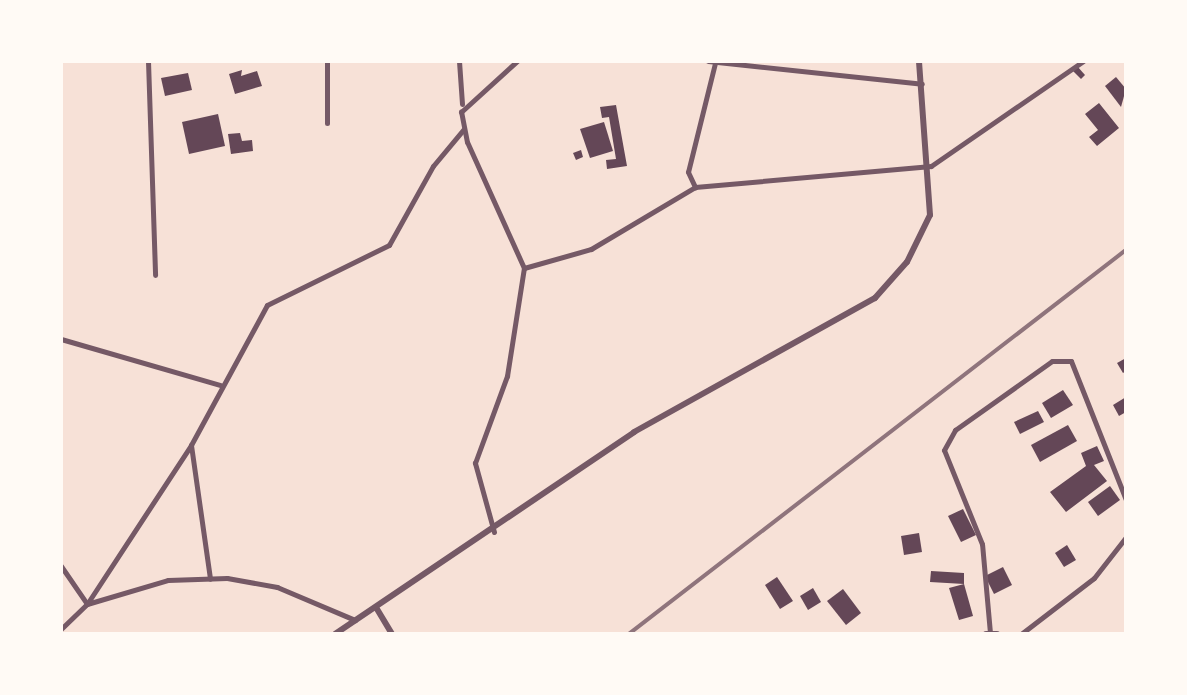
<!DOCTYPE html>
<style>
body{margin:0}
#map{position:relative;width:1187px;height:695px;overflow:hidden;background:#f7e1d7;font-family:"Archivo Narrow",sans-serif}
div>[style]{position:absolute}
.building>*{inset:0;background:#644757}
.minor>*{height:5px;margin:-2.5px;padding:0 2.5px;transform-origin:2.5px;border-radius:2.5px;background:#755966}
.tertiary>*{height:6px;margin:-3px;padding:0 3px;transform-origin:3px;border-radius:3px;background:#755966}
.rail>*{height:3.5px;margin:-1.75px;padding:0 1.75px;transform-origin:1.75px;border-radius:1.75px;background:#8f747c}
span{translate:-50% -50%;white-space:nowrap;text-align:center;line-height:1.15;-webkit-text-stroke:7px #fffaf5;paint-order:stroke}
.frame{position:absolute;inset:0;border:63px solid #fffaf5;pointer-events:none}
</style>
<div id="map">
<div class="building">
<div style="clip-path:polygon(1077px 66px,1085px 75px,1081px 79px,1073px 71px)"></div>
<div style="clip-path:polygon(242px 70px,241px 76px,257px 71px,262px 86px,235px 94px,229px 74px)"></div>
<div style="clip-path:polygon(188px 73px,192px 90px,165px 96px,161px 78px)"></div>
<div style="clip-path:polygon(1116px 77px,1126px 89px,1121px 107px,1105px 86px)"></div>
<div style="clip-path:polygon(1099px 103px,1119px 128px,1097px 146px,1089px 137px,1098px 130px,1085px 114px)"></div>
<div style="clip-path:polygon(616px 105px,627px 166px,607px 169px,606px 160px,616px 159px,609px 117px,602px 118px,600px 107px)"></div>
<div style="clip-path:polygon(218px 114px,225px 146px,189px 154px,182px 122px)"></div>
<div style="clip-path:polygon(604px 122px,613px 151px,590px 158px,580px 129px)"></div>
<div style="clip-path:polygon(240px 133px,242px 141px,252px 140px,253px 151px,231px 154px,228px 134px)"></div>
<div style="clip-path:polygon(581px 150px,583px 157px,576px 160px,573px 153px)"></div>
<div style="clip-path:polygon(1126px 358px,1126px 371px,1123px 373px,1117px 363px)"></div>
<div style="clip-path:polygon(1063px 390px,1073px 405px,1051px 418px,1042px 403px)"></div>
<div style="clip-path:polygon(1126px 397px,1126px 412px,1119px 416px,1113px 405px)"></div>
<div style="clip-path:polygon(1038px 411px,1044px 422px,1020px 434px,1014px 422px)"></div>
<div style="clip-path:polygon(1068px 425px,1077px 441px,1040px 462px,1031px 445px)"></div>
<div style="clip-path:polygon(1097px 446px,1104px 461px,1094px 465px,1107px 481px,1066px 512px,1050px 492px,1086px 466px,1081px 453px)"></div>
<div style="clip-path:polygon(1110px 486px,1120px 500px,1098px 516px,1088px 502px)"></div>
<div style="clip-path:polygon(963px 509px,976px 535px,961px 542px,948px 516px)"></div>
<div style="clip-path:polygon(919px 533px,922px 552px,904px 555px,901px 536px)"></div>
<div style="clip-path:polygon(1067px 545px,1076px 560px,1064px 567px,1055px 553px)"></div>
<div style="clip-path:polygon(1003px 567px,1012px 585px,994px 594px,985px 576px)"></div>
<div style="clip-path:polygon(931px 571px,964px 573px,964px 584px,930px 582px)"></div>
<div style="clip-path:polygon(777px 577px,793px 601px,780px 609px,765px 585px)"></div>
<div style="clip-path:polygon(964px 584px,973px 616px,959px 620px,949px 588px)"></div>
<div style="clip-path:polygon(813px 588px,821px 602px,808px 610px,800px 596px)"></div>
<div style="clip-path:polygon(843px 589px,861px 613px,846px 625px,827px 601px)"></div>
</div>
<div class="minor">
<div style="left:148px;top:61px;width:214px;rotate:88.1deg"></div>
<div style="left:327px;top:61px;width:62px;rotate:90deg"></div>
<div style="left:459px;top:61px;width:43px;rotate:86deg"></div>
<div style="left:708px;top:61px;width:215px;rotate:6.1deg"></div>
<div style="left:715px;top:63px;width:112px;rotate:103.9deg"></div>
<div style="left:688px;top:172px;width:17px;rotate:65deg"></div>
<div style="left:695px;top:187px;width:237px;rotate:-5.1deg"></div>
<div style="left:931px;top:166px;width:185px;rotate:-34.6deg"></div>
<div style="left:524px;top:268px;width:70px;rotate:-15.8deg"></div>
<div style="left:591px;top:249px;width:121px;rotate:-30.8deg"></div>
<div style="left:61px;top:339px;width:166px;rotate:16.1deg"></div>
<div style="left:191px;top:445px;width:135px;rotate:81.9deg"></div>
<div style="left:494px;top:532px;width:72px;rotate:-105.4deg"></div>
<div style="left:475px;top:463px;width:93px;rotate:-69.8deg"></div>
<div style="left:507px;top:376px;width:109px;rotate:-81.1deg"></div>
<div style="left:524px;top:268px;width:138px;rotate:-114.3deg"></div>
<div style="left:467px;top:142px;width:31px;rotate:-101deg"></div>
<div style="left:461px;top:112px;width:76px;rotate:-42.3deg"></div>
<div style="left:61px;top:566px;width:46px;rotate:55.6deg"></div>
<div style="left:87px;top:604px;width:84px;rotate:-16.5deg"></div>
<div style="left:168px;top:580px;width:59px;rotate:-1.9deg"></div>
<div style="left:227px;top:578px;width:51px;rotate:10.2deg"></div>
<div style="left:277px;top:587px;width:85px;rotate:22.9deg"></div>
<div style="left:61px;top:629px;width:36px;rotate:-44deg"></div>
<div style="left:87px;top:604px;width:190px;rotate:-56.8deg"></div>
<div style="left:191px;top:445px;width:159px;rotate:-61.5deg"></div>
<div style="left:267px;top:305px;width:136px;rotate:-26.2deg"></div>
<div style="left:389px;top:245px;width:90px;rotate:-60.9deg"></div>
<div style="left:433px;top:166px;width:47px;rotate:-50.2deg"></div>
<div style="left:990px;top:633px;width:89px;rotate:-95.1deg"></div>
<div style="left:982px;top:544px;width:101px;rotate:-112deg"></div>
<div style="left:944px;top:450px;width:23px;rotate:-61deg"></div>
<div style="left:955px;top:430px;width:119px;rotate:-35.4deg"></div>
<div style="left:1052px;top:361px;width:19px"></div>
<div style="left:1071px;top:361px;width:149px;rotate:68.4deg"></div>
<div style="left:1021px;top:634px;width:92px;rotate:-37.5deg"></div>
<div style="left:1094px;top:578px;width:52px;rotate:-52deg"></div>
</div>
<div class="tertiary">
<div style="left:377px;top:609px;width:29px;rotate:59deg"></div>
<div style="left:335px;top:634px;width:361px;rotate:-34deg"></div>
<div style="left:634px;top:432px;width:276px;rotate:-29.1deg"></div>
<div style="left:875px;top:298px;width:48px;rotate:-48.4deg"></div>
<div style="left:907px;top:262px;width:52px;rotate:-63.9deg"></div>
<div style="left:930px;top:215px;width:154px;rotate:-94.1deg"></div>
<div style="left:986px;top:634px;width:11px"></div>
</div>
<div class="rail">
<div style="left:629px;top:634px;width:628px;rotate:-37.69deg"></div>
</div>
<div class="frame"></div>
</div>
